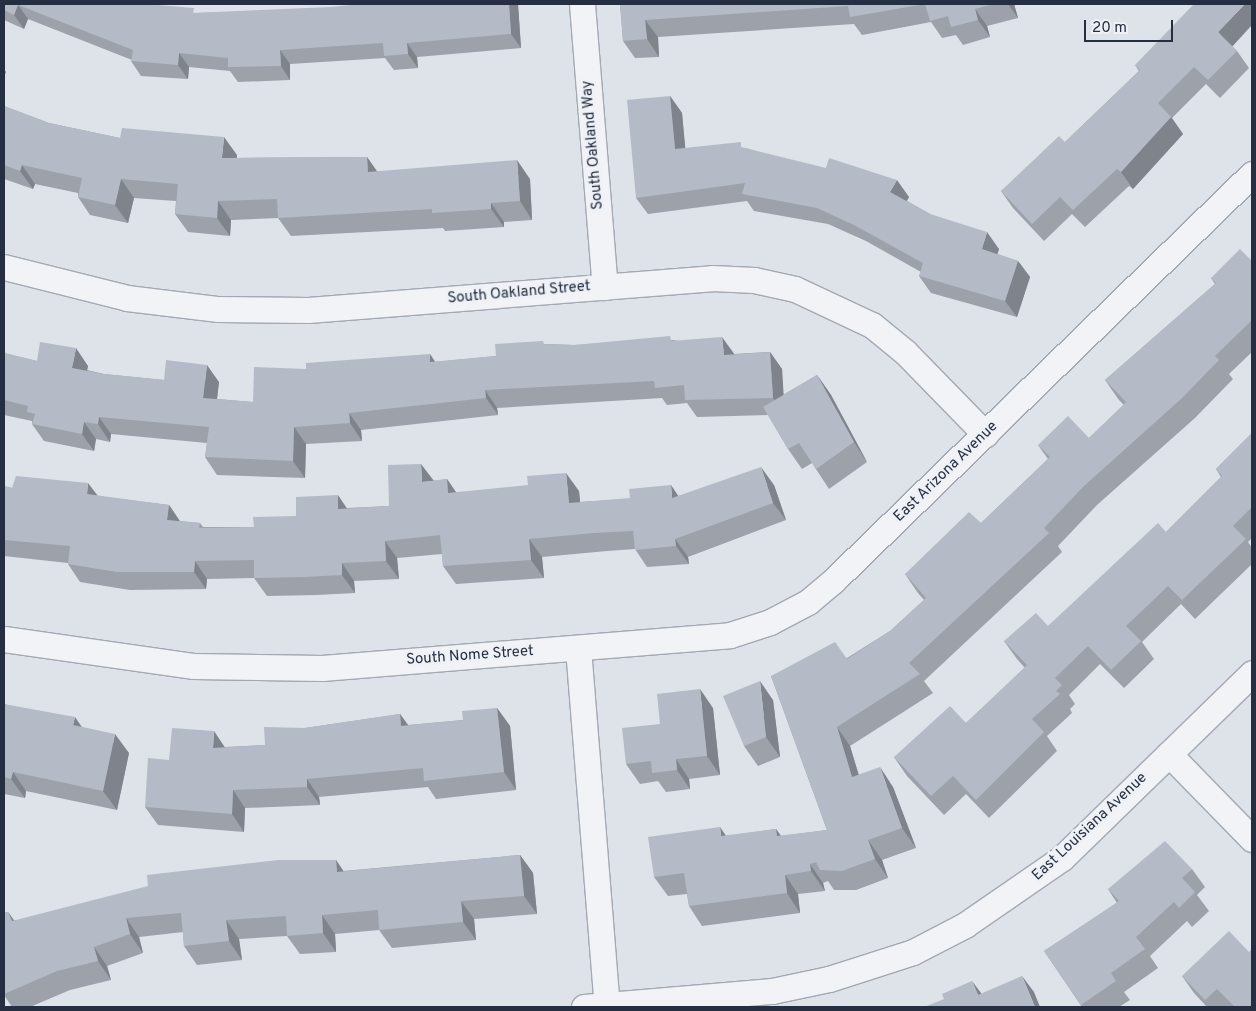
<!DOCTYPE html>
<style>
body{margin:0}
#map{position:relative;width:1256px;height:1011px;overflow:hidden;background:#dee2e9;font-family:Overpass,sans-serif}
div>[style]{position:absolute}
.roads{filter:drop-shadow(1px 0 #a3a9b3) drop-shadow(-1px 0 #a3a9b3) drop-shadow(0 1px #a3a9b3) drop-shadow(0 -1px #a3a9b3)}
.minor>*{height:25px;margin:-12.5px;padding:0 12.5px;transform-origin:12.5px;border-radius:12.5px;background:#f1f3f7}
.wall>*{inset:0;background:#9ca1aa}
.shaded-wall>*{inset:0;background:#7f838b}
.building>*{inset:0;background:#b5bbc6}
span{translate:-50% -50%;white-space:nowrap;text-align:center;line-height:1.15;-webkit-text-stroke:5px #eef1f6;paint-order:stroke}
.street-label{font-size:15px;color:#262f41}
.frame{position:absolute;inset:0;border:5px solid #262f41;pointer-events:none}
.scale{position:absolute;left:1084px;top:20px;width:89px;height:22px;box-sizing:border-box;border:2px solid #262f41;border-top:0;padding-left:6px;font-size:15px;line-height:18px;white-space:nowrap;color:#262f41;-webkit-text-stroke:4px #eef1f6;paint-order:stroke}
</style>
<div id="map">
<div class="roads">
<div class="minor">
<div style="left:582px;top:4px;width:284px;rotate:85.4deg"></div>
<div style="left:4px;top:267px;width:127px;rotate:14.1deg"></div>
<div style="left:127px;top:298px;width:92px;rotate:6.9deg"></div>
<div style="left:218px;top:309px;width:90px;rotate:0.6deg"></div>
<div style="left:308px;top:310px;width:405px;rotate:-4.5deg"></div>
<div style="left:712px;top:278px;width:42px;rotate:2.7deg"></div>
<div style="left:754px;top:280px;width:42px;rotate:12.4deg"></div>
<div style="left:795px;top:289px;width:85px;rotate:25.1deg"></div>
<div style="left:872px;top:325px;width:43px;rotate:39.3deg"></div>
<div style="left:905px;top:352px;width:115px;rotate:45.7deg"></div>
<div style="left:4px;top:639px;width:192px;rotate:8.1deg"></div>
<div style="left:194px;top:666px;width:128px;rotate:0.9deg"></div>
<div style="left:322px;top:668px;width:409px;rotate:-4.6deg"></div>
<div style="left:730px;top:635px;width:42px;rotate:-18deg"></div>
<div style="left:770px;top:622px;width:43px;rotate:-27.8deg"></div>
<div style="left:808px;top:602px;width:33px;rotate:-40deg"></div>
<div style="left:833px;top:581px;width:584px;rotate:-44.17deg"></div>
<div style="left:578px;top:648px;width:360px;rotate:85.4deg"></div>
<div style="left:1169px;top:754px;width:119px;rotate:45.7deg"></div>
<div style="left:584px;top:1007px;width:189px;rotate:-4.9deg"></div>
<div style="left:772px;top:991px;width:58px;rotate:-11.9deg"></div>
<div style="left:829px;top:979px;width:88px;rotate:-17.8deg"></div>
<div style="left:913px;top:952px;width:59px;rotate:-27.4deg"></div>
<div style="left:965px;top:925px;width:118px;rotate:-34.6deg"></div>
<div style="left:1062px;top:858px;width:265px;rotate:-44.2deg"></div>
</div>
</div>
<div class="wall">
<div style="clip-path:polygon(4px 4px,197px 13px,518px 4px,521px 48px,417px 57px,418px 68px,394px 70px,385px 58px,290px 64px,290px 80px,238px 82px,230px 71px,189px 67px,188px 79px,141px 76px,131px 61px,132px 60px,28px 19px,24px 29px,4px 20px)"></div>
<div style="clip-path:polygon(620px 4px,1014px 4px,1018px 18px,987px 26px,990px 37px,963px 45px,956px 35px,942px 38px,931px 22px,862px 35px,854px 24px,658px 37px,659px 57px,635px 58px,623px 41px)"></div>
<div style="clip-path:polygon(1233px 47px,1237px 51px,1249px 68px,1220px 98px,1206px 84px,1172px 118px,1183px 134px,1133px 189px,1129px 186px,1085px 227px,1072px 214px,1044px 241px,1013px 208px,1001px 191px,1065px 142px,1139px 71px,1135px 65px)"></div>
<div style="clip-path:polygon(670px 96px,682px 113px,685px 148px,745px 148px,909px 197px,907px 201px,930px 214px,999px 249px,997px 254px,1018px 261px,1030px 277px,1017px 317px,931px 293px,919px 276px,921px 272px,866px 241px,828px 224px,754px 211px,747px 201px,648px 214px,636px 198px)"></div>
<div style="clip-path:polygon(4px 106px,49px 123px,120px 138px,237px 155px,237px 158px,367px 157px,377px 171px,530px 179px,532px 220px,504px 222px,504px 227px,445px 231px,443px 228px,291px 236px,278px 218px,231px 220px,230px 236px,188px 232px,175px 214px,176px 201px,134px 198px,128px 223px,90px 215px,78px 197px,78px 193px,35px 184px,33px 189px,4px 179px)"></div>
<div style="clip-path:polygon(1252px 261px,1252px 352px,1229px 374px,1233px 379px,1195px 418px,1097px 505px,1058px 546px,1062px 552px,924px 681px,933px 693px,850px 746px,859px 775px,893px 787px,916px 848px,882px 860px,888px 878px,856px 890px,834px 890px,828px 881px,823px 883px,825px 891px,798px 894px,800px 913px,702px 926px,689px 906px,687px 894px,668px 896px,654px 877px,726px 836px,776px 829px,781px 836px,827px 830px,771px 676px,847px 658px,890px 631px,924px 600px,918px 593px,905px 574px,981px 523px,1048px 459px,1038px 445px,1089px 438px,1124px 405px,1119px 400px,1105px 380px,1215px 284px,1211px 278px)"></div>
<div style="clip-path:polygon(674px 340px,734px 354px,770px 352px,782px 369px,783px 395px,817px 375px,831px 395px,867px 462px,829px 489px,812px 463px,802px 469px,788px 449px,768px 415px,697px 417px,687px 403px,667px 405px,662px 398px,497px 408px,498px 415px,361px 430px,362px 441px,306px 444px,305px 478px,217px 475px,205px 457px,207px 443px,111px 434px,110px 442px,96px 439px,94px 451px,44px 441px,32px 424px,32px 421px,4px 415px,4px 353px,37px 361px,88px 366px,87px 370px,104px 374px,164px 380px,219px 382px,217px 399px,253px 402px,306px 369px,435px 362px,496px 356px,546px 344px,574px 345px)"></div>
<div style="clip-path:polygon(1252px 433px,1252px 538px,1248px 542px,1252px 548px,1252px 564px,1195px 619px,1181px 604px,1142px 642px,1154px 659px,1124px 688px,1100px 664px,1069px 695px,1075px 704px,1070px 709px,1072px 713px,1047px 736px,1057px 751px,989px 818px,966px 794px,944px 815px,907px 776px,894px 757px,966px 723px,1025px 668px,1017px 659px,1004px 641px,1048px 626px,1166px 532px,1221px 477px,1216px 469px)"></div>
<div style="clip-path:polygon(447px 479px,456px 492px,579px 491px,580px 502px,678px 496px,774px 485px,786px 520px,688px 557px,689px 564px,647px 567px,635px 549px,607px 551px,542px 557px,544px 578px,456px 584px,443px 566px,442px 554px,397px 558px,399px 579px,354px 581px,355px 593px,317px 595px,267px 596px,254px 578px,207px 579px,206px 589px,130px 590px,80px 582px,68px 564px,68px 563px,4px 556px,4px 486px,12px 488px,97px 496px,169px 505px,180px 521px,200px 523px,203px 527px,254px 527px,296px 516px,347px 508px,389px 506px,433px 481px)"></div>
<div style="clip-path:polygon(773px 700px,780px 757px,758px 766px,744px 746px)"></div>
<div style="clip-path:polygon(4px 704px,82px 727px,129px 753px,117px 810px,26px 791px,25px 798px,4px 794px)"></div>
<div style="clip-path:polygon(497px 708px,510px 726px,516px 790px,436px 799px,428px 787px,319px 797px,320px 805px,245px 808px,244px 832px,158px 825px,145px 807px,169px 760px,225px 747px,265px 745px,305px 728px,400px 714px,408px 725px,463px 720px)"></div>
<div style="clip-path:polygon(713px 708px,720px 775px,689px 779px,690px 789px,666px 792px,658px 781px,640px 784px,626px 764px,660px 724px)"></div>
<div style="clip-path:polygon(520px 855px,533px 873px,537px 914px,474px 919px,476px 940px,392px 948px,379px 930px,335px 934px,336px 952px,300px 954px,287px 936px,239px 939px,242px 960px,197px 965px,184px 946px,183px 932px,139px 937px,143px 953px,107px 966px,111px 980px,70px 990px,30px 1007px,12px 1007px,4px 995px,4px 913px,8px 912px,14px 921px,336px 860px,343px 871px)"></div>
<div style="clip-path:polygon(1192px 869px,1205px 887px,1197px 895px,1209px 911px,1192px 927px,1187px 921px,1150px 956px,1158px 968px,1124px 992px,1130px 1000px,1119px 1007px,1082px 1007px,1044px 951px,1117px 903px,1108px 889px)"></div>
<div style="clip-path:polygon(1249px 952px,1252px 1007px,1230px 1007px,1228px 1006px,1227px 1007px,1207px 1007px,1194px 993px,1182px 976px)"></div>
</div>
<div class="shaded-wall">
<div style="clip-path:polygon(509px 4px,518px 4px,521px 48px,511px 34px)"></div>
<div style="clip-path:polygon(1008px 4px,1014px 4px,1018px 18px)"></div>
<div style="clip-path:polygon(1245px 4px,1252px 4px,1252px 25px,1230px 49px,1218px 32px)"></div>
<div style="clip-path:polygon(18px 5px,28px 19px,24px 29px,14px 15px)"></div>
<div style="clip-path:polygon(975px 9px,987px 26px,990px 37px,978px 20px)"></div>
<div style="clip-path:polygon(645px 20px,658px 37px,659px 57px,647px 39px)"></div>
<div style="clip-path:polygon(407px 43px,417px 57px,418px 68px,408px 54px)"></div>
<div style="clip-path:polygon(280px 50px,290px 64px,290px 80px,281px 66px)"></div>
<div style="clip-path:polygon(179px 53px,189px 67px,188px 79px,178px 65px)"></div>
<div style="clip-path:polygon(4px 69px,6px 72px,4px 77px)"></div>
<div style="clip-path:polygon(670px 96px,682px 113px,687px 166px,675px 149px)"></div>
<div style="clip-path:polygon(1171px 117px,1183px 134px,1133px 189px,1121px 172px)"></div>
<div style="clip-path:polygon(224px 137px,237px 155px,235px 176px,222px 158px)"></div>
<div style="clip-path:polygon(367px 157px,380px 176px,368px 172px)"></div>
<div style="clip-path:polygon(517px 160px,530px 179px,532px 220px,520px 201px)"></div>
<div style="clip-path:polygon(22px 165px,35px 184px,33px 189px,20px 171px)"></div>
<div style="clip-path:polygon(121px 179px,134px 198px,128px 223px,115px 205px)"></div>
<div style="clip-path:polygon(897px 180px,909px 197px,902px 208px,890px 192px)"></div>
<div style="clip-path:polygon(218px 201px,231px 220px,230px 236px,217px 218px)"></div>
<div style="clip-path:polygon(491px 203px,504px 222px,504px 227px,491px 209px)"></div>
<div style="clip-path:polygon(987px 232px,999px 249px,994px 265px,982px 249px)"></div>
<div style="clip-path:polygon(1018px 261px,1030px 277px,1017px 317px,1005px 301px)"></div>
<div style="clip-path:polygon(722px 337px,735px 355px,724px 355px)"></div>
<div style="clip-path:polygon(76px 348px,88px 366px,84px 385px,72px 368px)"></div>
<div style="clip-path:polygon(770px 352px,782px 369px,785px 415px,773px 398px)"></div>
<div style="clip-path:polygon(430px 354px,442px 372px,430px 362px)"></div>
<div style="clip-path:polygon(207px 365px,219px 382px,215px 415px,203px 398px)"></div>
<div style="clip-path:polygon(817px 375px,831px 395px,867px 462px,854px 442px)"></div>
<div style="clip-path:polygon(485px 390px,497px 408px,498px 415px,486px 398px)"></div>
<div style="clip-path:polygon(349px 413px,361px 430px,362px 441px,350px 423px)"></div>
<div style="clip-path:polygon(99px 417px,111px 434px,110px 442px,98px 424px)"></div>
<div style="clip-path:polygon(84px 422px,96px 439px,94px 451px,82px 434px)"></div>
<div style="clip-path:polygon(294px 427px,306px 444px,305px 478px,293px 461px)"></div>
<div style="clip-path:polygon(421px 464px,434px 481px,422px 482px)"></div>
<div style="clip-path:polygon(761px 467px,774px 485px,786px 520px,773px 503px)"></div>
<div style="clip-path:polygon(566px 473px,579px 491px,582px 521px,569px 503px)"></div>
<div style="clip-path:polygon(447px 479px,459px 497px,448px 493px)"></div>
<div style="clip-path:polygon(88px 483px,101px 500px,87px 494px)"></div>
<div style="clip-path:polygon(671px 485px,683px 503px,672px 498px)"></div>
<div style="clip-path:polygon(338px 495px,350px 513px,338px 509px)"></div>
<div style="clip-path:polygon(169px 505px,181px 523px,167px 520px)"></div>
<div style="clip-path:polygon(529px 539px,542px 557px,544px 578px,531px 560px)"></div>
<div style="clip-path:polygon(675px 539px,688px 557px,689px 564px,676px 546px)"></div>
<div style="clip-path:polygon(385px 541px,397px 558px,399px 579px,386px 561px)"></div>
<div style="clip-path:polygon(195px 561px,207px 579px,206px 589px,194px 572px)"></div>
<div style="clip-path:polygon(342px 563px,354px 581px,355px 593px,342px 575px)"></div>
<div style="clip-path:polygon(760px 681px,773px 700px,780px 757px,766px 737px)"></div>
<div style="clip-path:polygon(700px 689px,713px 708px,720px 775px,707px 756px)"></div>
<div style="clip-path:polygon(497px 708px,510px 726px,516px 790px,504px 772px)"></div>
<div style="clip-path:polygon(400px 714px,413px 732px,401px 726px)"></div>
<div style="clip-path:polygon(75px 717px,88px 736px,73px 725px)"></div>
<div style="clip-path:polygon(837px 727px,850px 746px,865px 797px,852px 777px)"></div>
<div style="clip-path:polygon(214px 731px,226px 749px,213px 748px)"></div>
<div style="clip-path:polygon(115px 734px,129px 753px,117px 810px,103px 791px)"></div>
<div style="clip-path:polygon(676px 759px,689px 779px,690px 789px,677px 770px)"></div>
<div style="clip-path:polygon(880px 767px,893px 787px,916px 848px,902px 828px)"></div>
<div style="clip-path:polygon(13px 772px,26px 791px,25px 798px,11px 779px)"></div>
<div style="clip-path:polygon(307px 779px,319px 797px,320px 805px,307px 787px)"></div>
<div style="clip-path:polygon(233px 790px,245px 808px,244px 832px,232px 814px)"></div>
<div style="clip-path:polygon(720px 827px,733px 846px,721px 836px)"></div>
<div style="clip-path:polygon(776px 829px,790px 849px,777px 836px)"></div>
<div style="clip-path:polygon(868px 840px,882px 860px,888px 878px,875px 859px)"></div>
<div style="clip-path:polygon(520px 855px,533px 873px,537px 914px,524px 896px)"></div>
<div style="clip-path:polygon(336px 860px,349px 879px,337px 872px)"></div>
<div style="clip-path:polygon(810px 864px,823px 883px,825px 891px,811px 871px)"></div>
<div style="clip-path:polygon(785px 875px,798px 894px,800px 913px,787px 893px)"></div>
<div style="clip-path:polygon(461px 901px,474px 919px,476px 940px,463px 922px)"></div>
<div style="clip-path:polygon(8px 912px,21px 930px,12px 921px)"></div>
<div style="clip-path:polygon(322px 915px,335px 934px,336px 952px,323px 933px)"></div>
<div style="clip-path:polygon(126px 918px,139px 937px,143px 953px,130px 934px)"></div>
<div style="clip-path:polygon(226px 920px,239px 939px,242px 960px,229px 941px)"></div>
<div style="clip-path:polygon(94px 947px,107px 966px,111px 980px,98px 961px)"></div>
<div style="clip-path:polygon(1022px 976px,1034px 992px,1040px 1007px,1035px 1007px)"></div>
<div style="clip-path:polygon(972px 981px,984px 997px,978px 995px)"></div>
</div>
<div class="building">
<div style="clip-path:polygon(4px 4px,145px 4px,194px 8px,193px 13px,331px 7px,360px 4px,509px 4px,511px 34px,407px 43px,408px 54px,384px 56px,383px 43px,280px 50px,281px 66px,228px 67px,228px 58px,179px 53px,178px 65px,131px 61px,133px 50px,18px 5px,14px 15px,4px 10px)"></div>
<div style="clip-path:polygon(620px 4px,925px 4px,850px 17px,848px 6px,645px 20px,647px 39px,623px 41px)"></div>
<div style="clip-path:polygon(925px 4px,994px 4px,975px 9px,978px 20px,951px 27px,948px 16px,930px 21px)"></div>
<div style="clip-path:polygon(1194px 4px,1245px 4px,1218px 32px,1237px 51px,1208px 80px,1194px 67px,1158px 103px,1171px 117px,1121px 172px,1117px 169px,1073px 210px,1060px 197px,1032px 224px,1001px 191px,1059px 136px,1065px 142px,1140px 70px,1135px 65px)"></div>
<div style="clip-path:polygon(670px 96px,675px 149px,741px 142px,741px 147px,826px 168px,829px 158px,897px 180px,890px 192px,930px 214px,987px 232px,982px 249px,1018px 261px,1005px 301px,919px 276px,923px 263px,854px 225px,817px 208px,742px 194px,745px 183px,636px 198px,627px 100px)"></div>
<div style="clip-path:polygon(4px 106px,49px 123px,120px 138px,122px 128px,224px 137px,222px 158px,367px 157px,368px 172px,517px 160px,520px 201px,491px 203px,491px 209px,432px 213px,432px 209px,278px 218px,277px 199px,218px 201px,217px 218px,175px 214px,178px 184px,121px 179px,115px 205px,78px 197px,82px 178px,22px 165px,20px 171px,4px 165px)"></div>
<div style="clip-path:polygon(1240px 249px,1252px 261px,1252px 320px,1215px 356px,1219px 360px,1181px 399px,1084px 486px,1044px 528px,1049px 533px,909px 663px,920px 674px,837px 727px,852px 777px,880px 767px,902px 828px,868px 840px,875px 859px,842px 871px,820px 870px,816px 862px,810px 864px,811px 871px,785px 875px,787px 893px,689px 906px,684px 873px,654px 877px,648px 837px,720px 827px,721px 836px,776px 829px,777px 836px,827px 830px,771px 676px,835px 642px,847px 659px,890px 631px,926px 598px,905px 574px,969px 512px,981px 523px,1050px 457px,1038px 445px,1068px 416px,1089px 438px,1126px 402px,1105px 380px,1216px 283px,1211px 278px)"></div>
<div style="clip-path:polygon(670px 336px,671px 341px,722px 337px,724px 355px,770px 352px,773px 398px,685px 400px,684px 385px,655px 388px,654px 381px,485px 390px,486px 398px,349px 413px,350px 423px,294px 427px,293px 461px,205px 457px,209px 427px,99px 417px,98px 424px,84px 422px,82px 434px,32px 424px,35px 414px,27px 412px,28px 406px,4px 400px,4px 353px,37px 361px,40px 342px,76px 348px,72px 368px,104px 374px,164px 380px,166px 360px,207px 365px,203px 398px,253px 402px,254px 367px,306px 369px,306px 363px,430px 354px,430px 362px,496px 356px,495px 344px,543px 341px,544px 344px,574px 345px)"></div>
<div style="clip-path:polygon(817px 375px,854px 442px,816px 469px,799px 443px,788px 449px,763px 407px)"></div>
<div style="clip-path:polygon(1252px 433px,1252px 507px,1233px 526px,1246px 539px,1182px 600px,1168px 586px,1126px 626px,1141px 641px,1111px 670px,1088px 646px,1055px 678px,1062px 685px,1056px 691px,1060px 694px,1032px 719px,1044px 732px,976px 800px,953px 776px,931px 796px,894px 757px,950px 706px,966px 723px,1027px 665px,1004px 641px,1036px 613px,1048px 626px,1158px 523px,1166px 532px,1222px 476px,1216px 469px)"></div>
<div style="clip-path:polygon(421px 464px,422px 482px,447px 479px,448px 493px,528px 485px,527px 476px,566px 473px,569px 503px,630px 498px,629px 489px,671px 485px,672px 498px,761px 467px,773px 503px,675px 539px,676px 546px,635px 550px,633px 531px,594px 533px,529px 539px,531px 560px,443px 566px,440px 535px,385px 541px,386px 561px,342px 563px,342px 575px,304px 577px,254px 578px,254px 560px,195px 561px,194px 572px,117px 572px,68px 564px,70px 546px,4px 540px,4px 486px,12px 488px,16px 476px,88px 483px,87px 494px,169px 505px,167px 520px,200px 523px,199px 528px,254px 527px,253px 517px,296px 516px,296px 497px,338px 495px,338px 509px,389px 506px,388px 465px)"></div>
<div style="clip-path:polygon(760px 681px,766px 737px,744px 746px,723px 696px)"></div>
<div style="clip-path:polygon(700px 689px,707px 756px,676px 759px,677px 770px,652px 773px,651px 761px,626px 764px,622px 728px,660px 724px,657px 694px)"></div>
<div style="clip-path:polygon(4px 704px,75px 717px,73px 725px,115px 734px,103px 791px,13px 772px,11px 779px,4px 777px)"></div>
<div style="clip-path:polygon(497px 708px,504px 772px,424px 781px,423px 768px,307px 779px,307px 787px,233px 790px,232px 814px,145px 807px,148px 758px,169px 760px,172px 728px,214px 731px,213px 748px,265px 745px,264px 727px,305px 728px,400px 714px,401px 726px,463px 720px,462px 711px)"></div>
<div style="clip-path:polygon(1165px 841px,1192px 869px,1182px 878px,1195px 892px,1179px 908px,1174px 902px,1136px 937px,1145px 949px,1111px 973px,1116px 981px,1081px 1005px,1044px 951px,1119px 901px,1108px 889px)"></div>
<div style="clip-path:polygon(520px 855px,524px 896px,461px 901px,463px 922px,379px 930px,378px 910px,322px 915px,323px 933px,287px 936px,286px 916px,226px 920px,229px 941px,184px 946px,181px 913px,126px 918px,130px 934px,94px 947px,98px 961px,57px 971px,4px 994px,4px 913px,8px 912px,12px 921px,148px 886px,147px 875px,278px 860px,336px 860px,337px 872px)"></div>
<div style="clip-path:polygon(1229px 931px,1249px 952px,1252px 949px,1252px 1007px,1235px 1007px,1217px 989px,1205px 1000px,1182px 976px)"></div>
<div style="clip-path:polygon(1022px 976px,1035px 1007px,924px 1007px,944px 999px,942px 994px,972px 981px,978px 995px)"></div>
</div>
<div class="street-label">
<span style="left:593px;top:145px;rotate:-95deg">South Oakland Way</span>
<span style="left:519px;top:293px;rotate:-5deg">South Oakland Street</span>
<span style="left:946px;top:472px;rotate:-44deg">East Arizona Avenue</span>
<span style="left:470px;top:656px;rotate:-4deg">South Nome Street</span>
<span style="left:1090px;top:827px;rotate:-43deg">East Louisiana Avenue</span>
</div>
<div class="frame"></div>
<div class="scale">20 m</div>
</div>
